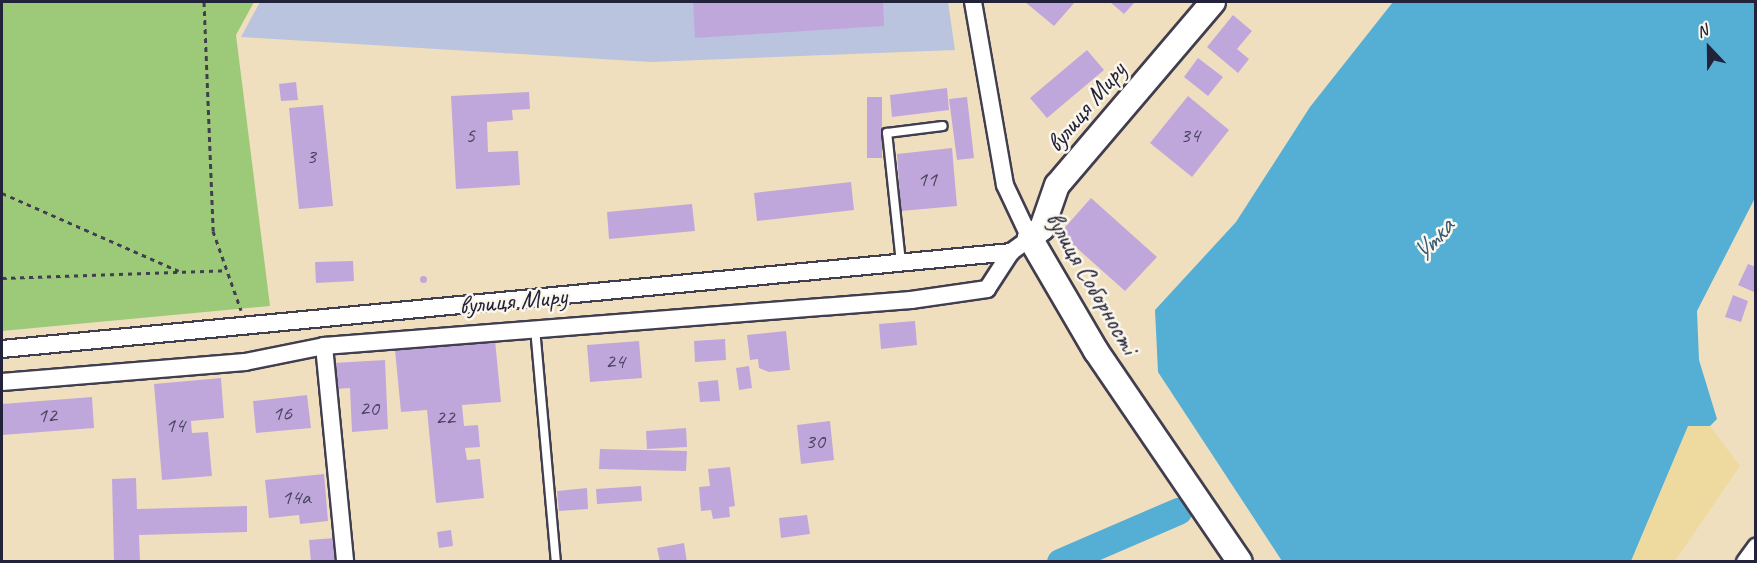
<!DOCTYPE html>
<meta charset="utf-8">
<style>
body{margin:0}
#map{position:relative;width:1757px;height:563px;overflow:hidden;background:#f0dfbf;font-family:Caveat,sans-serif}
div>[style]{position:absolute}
.industrial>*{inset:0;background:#bac4de}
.green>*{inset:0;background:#9dca78}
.sand>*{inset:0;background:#eeda9e}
.water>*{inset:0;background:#55aed3}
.river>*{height:27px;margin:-13.5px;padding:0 13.5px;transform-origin:13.5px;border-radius:13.5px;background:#55aed3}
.building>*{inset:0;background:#c0a7db}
.round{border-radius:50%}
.path>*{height:3px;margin-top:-1.5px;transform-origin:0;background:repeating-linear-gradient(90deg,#413e4f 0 4.5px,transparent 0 9px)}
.roads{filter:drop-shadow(2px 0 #413e4f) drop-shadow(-2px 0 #413e4f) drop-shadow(0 2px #413e4f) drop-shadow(0 -2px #413e4f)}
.lane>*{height:8px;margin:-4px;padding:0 4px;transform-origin:4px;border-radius:4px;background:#fff}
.street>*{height:16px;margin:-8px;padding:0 8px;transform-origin:8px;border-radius:8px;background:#fff}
.secondary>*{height:24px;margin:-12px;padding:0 12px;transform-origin:12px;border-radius:12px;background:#fff}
span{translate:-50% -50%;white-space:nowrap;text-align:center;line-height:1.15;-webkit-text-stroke:5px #fbf7ec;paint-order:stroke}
.number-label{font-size:22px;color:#4a4363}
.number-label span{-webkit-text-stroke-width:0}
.street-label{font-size:26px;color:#22223b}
.water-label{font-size:27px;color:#365a78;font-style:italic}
.frame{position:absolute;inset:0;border:3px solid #22223b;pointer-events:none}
.north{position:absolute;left:1679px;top:18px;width:60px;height:60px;-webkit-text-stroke:4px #fbf7ec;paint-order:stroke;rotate:338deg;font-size:16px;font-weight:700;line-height:24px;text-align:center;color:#22223b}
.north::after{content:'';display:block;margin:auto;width:21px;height:27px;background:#22223b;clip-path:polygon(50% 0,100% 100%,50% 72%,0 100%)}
</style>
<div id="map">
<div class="industrial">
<div style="clip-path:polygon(260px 2px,948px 2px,955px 50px,651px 62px,241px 37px)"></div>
</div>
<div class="green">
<div style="clip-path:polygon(2px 2px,254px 2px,236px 35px,270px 306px,2px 331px)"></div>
</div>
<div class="sand">
<div style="clip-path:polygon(1688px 426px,1710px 426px,1740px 466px,1675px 561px,1631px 562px)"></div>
</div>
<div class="water">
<div style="clip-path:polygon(1393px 2px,1755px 2px,1755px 198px,1697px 311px,1699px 360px,1717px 419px,1710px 426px,1688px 426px,1631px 561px,1282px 561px,1158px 372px,1155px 310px,1236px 222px,1310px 107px)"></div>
</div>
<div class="river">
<div style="left:1060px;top:562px;width:129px;rotate:-23.4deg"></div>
</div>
<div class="building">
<div style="clip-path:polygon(693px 2px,883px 2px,884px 26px,695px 38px)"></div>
<div style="clip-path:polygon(1025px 2px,1075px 2px,1054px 26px)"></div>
<div style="clip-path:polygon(1110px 2px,1135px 2px,1124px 14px)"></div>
<div style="clip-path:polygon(1233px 15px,1252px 31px,1237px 49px,1249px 59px,1238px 73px,1207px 47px)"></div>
<div style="clip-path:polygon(1087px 50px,1104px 70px,1047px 118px,1030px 98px)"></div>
<div style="clip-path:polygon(1198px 58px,1223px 77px,1208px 96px,1184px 77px)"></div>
<div style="clip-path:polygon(296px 82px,298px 100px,281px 101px,279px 84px)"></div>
<div style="clip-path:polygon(947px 88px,949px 110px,892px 117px,890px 95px)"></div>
<div style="clip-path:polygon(529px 92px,530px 109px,512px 110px,513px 120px,487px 122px,488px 152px,518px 151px,520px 185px,456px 189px,451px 96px)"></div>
<div style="clip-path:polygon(1188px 96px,1229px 130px,1192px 177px,1150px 143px)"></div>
<div style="clip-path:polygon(867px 97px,882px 97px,882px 158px,867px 158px)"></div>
<div style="clip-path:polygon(967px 97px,974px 158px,957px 160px,949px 99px)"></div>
<div style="clip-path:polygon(323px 105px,333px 206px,299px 209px,289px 108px)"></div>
<div style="clip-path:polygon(952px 148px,957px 206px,901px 211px,897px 154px)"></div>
<div style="clip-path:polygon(851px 182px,854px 210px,757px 221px,754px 193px)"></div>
<div style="clip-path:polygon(1091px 198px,1157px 257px,1125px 291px,1060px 233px)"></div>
<div style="clip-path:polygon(692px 204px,695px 231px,609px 239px,607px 212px)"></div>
<div style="clip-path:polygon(353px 261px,354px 281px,316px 283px,315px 262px)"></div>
<div style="clip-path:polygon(1748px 264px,1756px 267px,1754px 292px,1738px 285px)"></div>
<div class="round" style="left:419.5px;top:275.5px;width:7px;height:7px"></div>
<div style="clip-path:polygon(1733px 295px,1748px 301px,1741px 322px,1725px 317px)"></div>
<div style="clip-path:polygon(915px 321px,917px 345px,881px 349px,879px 324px)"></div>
<div style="clip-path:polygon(786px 331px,790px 370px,769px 372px,759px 368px,758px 359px,750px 360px,747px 335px)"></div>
<div style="clip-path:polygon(725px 339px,726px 360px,695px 362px,694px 341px)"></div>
<div style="clip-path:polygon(495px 340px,501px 402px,462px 405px,464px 426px,478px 425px,480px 447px,465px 448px,467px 460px,480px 459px,484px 498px,436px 503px,427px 410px,401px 412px,395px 350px)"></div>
<div style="clip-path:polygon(639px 341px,642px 378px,590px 382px,587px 345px)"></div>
<div style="clip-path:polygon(385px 360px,388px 429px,352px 432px,350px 388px,334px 389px,333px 363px)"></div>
<div style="clip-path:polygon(749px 366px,752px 388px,739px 390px,736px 368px)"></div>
<div style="clip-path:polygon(221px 378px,224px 418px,191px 421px,192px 433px,208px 432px,212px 476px,162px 480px,154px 384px)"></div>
<div style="clip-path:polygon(718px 380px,720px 401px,700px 402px,698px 382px)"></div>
<div style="clip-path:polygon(307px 395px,311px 428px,256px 433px,253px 401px)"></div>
<div style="clip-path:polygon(92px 397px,94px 428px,2px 435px,2px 404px)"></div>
<div style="clip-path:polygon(830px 421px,834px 460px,801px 464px,797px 425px)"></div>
<div style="clip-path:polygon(686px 428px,687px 447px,647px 449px,646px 431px)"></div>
<div style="clip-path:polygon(600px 449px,687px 451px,686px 471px,599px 469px)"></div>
<div style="clip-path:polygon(730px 467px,735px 506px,729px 507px,730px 517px,713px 519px,711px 510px,701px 511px,699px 487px,710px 486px,708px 469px)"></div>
<div style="clip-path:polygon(324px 474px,328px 521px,300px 524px,299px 515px,269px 518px,265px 480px)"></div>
<div style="clip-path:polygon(136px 478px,137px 509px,247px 506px,247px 532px,139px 535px,140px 562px,114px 562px,112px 479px)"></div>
<div style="clip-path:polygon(641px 486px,642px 501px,597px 504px,596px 489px)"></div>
<div style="clip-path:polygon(587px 488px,588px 509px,559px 511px,557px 491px)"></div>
<div style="clip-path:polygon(807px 515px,810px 534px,781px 538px,779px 518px)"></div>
<div style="clip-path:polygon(451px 530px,453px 546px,439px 548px,437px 532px)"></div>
<div style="clip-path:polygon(335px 538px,337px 562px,311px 562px,309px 540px)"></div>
<div style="clip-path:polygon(684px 543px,687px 562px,660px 562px,657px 548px)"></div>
</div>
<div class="path">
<div style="left:204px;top:2px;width:229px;rotate:87.7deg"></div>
<div style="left:213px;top:231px;width:84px;rotate:70.5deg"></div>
<div style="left:2px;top:193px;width:193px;rotate:23.8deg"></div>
<div style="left:2px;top:278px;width:225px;rotate:-2deg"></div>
</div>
<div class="roads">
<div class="lane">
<div style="left:901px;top:263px;width:131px;rotate:-96.1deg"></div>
<div style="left:887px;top:133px;width:56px;rotate:-7.1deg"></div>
<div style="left:535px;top:328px;width:235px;rotate:84.9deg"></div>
</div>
<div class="street">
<div style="left:324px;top:346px;width:217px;rotate:84.4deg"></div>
<div style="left:2px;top:349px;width:1014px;rotate:-5.49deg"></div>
<div style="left:2px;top:382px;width:244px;rotate:-4.7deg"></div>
<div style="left:245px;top:362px;width:81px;rotate:-11.4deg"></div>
<div style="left:324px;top:346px;width:589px;rotate:-4.48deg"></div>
<div style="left:911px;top:300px;width:77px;rotate:-8.2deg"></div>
<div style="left:987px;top:289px;width:44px;rotate:-57deg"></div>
<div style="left:1011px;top:252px;width:24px;rotate:-36deg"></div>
<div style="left:1030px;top:238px;width:59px;rotate:-115.3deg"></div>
<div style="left:1005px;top:185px;width:186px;rotate:-99.9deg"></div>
<div style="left:1745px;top:562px;width:19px;rotate:-54deg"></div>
</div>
<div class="secondary">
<div style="left:1213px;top:2px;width:240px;rotate:130.4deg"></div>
<div style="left:1057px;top:185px;width:46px;rotate:109.2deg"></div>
<div style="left:1042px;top:228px;width:16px;rotate:140deg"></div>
<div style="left:1030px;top:238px;width:131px;rotate:59.7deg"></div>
<div style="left:1096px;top:351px;width:255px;rotate:55.7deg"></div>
</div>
</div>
<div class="number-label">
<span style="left:470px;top:136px">5</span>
<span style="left:1190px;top:136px">34</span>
<span style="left:311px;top:157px">3</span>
<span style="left:927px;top:180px">11</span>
<span style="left:615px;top:362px">24</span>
<span style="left:369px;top:409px">20</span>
<span style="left:282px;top:414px">16</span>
<span style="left:47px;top:416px">12</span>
<span style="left:445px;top:418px">22</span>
<span style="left:175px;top:426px">14</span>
<span style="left:815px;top:442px">30</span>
<span style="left:296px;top:498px">14а</span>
</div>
<div class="street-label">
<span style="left:1086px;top:107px;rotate:-50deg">вулиця Миру</span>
<span style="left:1092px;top:283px;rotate:60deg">вулиця Соборності</span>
<span style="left:513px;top:301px;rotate:-5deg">вулиця Миру</span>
</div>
<div class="water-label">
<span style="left:1433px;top:240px;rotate:-49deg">Утка</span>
</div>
<div class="frame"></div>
<div class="north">N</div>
</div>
